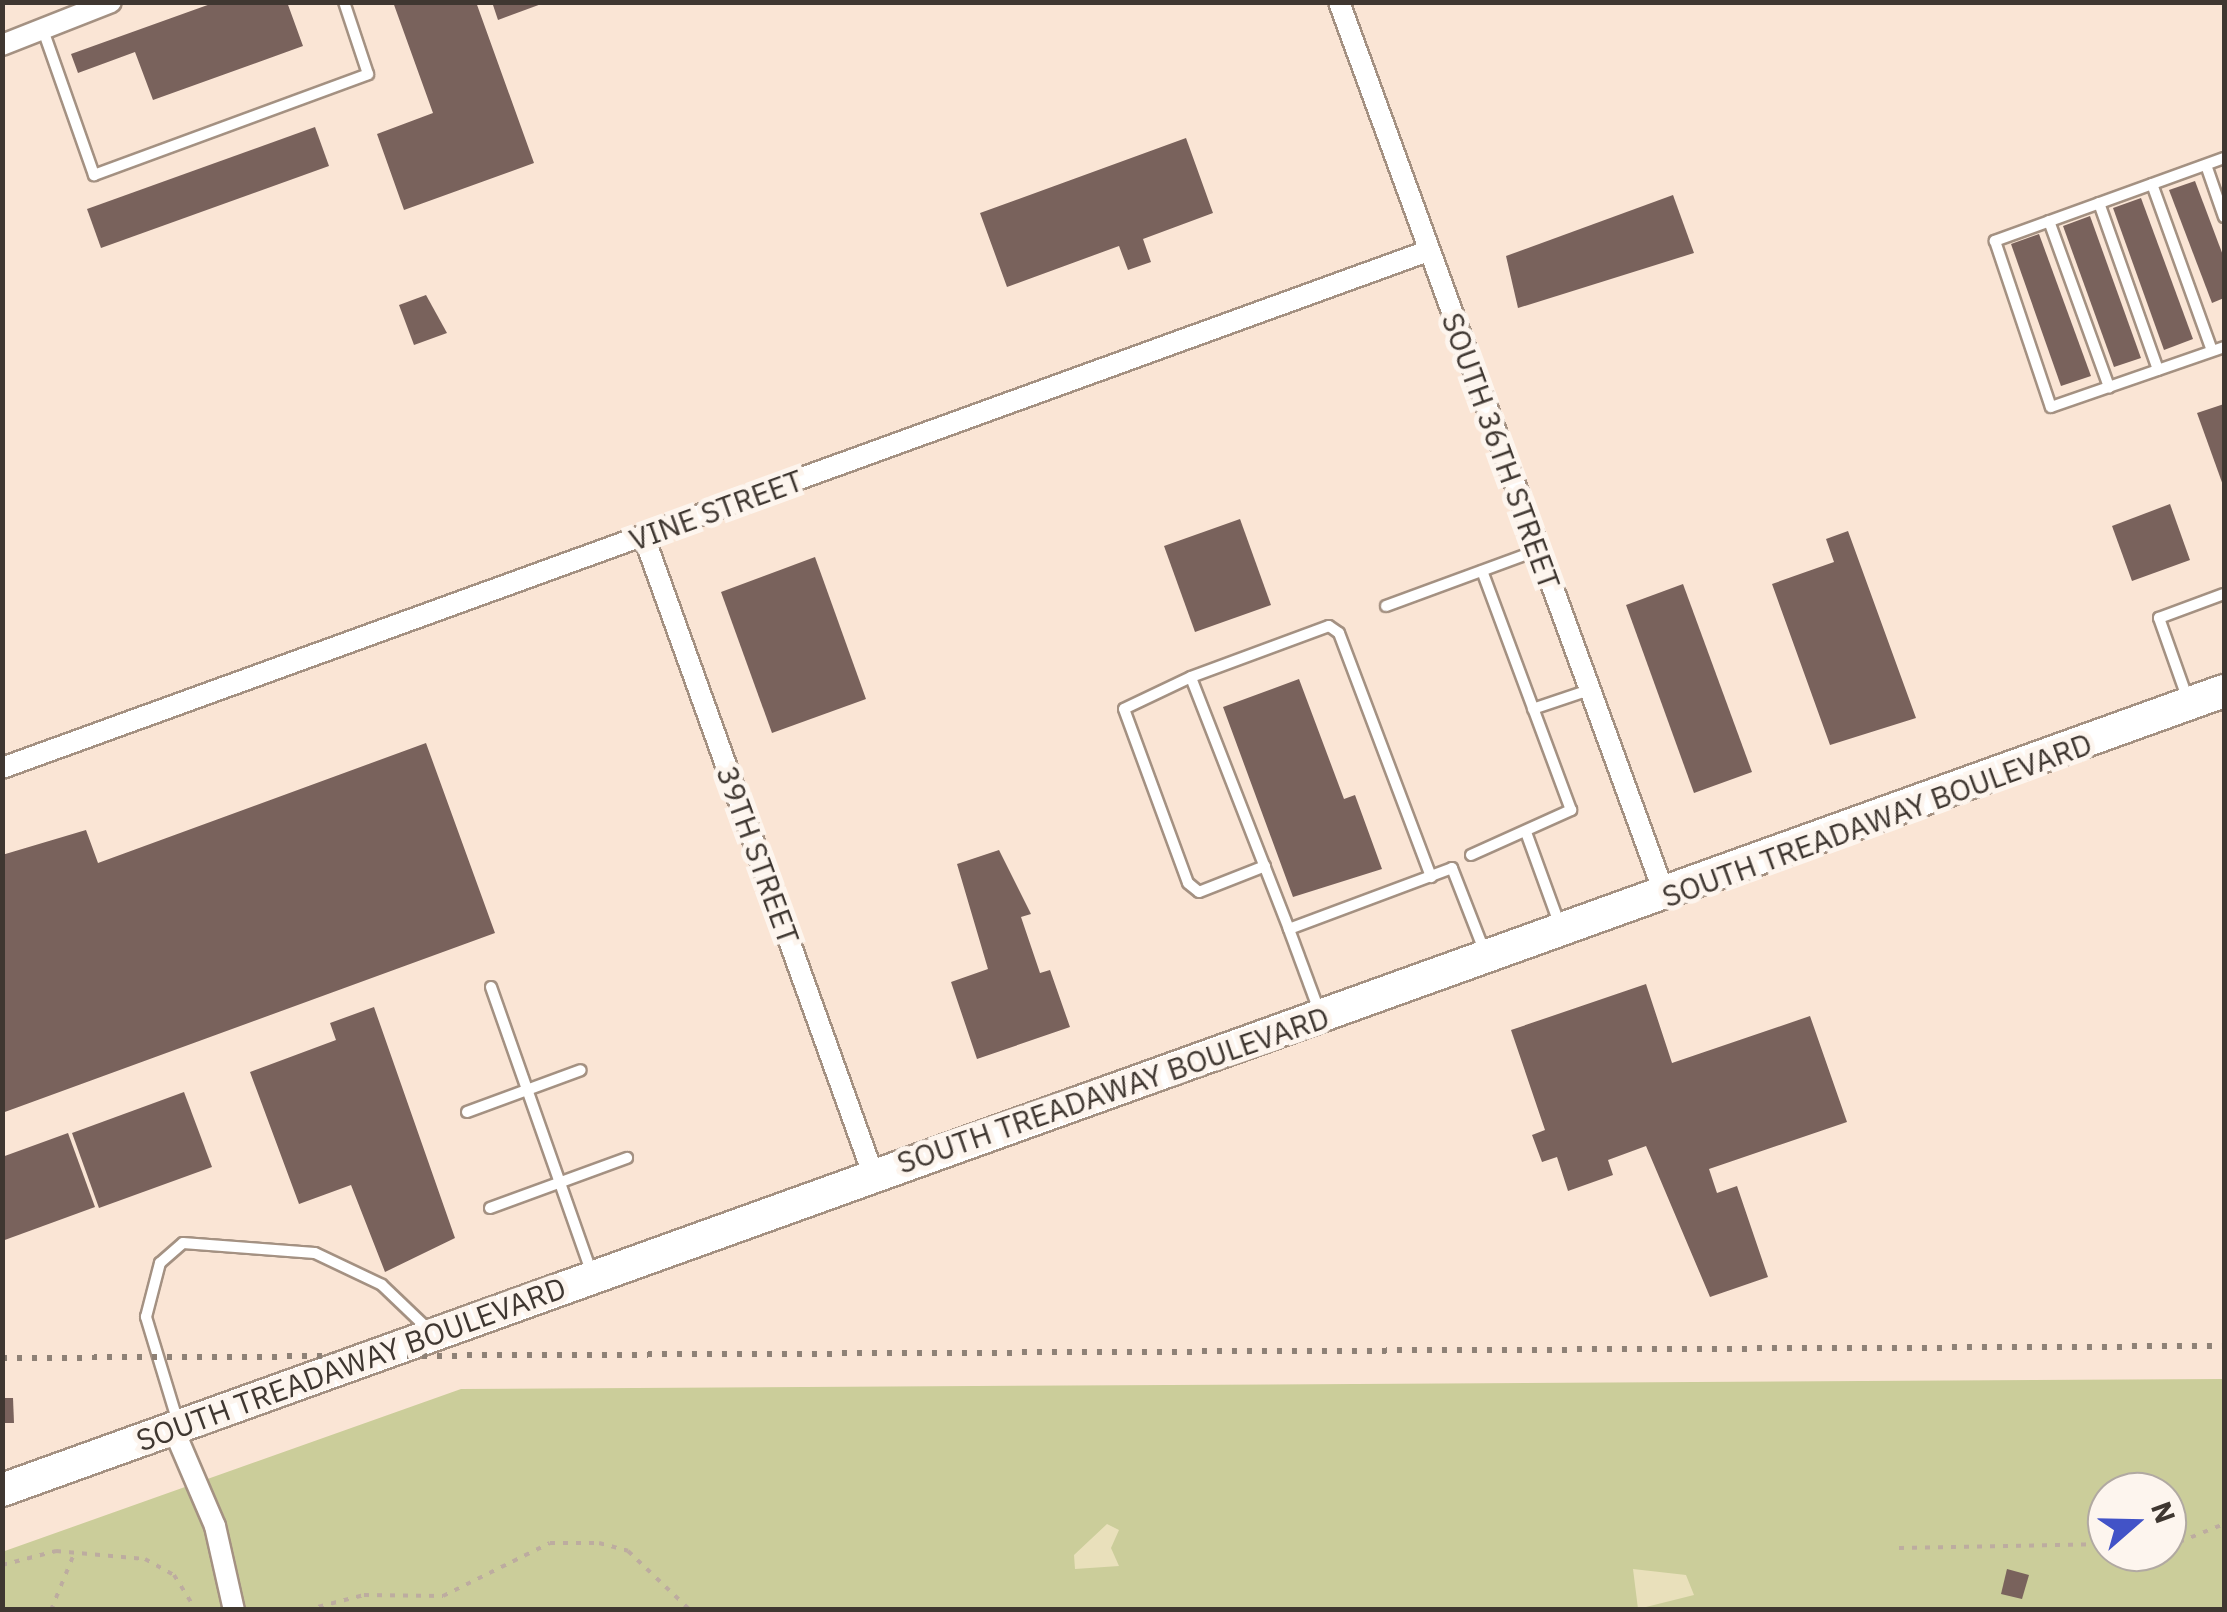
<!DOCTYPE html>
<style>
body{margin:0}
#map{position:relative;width:2227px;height:1612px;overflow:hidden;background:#fae5d5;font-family:"IBM Plex Sans",sans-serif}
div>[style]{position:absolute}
.green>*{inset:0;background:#cbcd9a}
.sand>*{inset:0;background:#e9e0bb}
.building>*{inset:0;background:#79625c}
.path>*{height:4px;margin-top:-2px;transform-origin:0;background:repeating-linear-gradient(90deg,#bdaca0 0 5px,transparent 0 13px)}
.roads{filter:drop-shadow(2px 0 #a49182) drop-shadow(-2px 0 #a49182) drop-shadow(0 2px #a49182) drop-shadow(0 -2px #a49182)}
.service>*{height:10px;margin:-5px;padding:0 5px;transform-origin:5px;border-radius:5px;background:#fff}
.minor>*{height:20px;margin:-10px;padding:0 10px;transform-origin:10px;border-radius:10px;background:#fff}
.primary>*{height:32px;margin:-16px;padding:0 16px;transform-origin:16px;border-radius:16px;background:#fff}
.rail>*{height:6px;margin-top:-3px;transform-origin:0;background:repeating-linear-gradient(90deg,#8e8176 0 5px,transparent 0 15px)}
span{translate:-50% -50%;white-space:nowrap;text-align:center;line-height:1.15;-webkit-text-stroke:10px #fdf5ee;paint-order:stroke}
.street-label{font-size:30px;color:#3f3731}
.frame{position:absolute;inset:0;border:5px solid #3f3731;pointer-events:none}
.north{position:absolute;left:2087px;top:1472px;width:100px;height:100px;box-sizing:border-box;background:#fdf5ee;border:2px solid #b1a9a2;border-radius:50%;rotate:70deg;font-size:28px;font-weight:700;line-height:40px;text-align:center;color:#3f3731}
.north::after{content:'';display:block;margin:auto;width:35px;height:45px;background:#4253c7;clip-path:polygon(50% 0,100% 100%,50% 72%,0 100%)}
</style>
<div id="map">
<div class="green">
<div style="clip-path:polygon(evenodd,2224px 1379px,2224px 1609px,3px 1610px,2px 1552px,461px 1389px,2224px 1379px,2107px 1492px,2167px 1492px,2167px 1552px,2107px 1552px,2107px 1492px)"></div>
</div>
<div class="sand">
<div style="clip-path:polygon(1107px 1524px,1119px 1530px,1111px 1548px,1119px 1566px,1075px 1569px,1074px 1555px)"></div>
<div style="clip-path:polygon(1633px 1569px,1686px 1575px,1694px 1595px,1638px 1609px)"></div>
</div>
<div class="building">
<div style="clip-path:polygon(216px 2px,287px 2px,303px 46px,153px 100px,135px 52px,78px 73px,71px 54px)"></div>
<div style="clip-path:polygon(393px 2px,476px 2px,534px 163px,404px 210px,377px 134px,433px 113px)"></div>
<div style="clip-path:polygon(492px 2px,544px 2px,544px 3px,498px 20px)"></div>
<div style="clip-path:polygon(315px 127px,329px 166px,101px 248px,87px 209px)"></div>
<div style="clip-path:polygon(1186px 138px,1213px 213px,1143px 239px,1151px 262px,1128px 270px,1119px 246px,1007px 287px,980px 213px)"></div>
<div style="clip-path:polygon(2195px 181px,2224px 258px,2224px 298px,2212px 303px,2169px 190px)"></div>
<div style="clip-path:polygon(1673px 195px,1694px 253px,1518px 308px,1506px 256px)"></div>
<div style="clip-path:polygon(2141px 198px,2193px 339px,2164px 350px,2113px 208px)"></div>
<div style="clip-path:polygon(2090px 216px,2141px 358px,2114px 367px,2063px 226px)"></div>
<div style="clip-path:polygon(2039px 234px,2091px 376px,2061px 386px,2011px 244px)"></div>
<div style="clip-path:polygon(426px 295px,447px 333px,414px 345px,399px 305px)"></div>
<div style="clip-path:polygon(2224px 404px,2224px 488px,2197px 413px)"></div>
<div style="clip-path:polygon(2170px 504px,2190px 560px,2132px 581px,2112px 526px)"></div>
<div style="clip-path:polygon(1240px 519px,1271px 605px,1195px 632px,1164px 546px)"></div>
<div style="clip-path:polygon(1848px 531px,1916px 718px,1830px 745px,1772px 584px,1834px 562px,1826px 539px)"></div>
<div style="clip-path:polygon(815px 557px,866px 699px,772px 733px,721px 592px)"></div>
<div style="clip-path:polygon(1683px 584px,1752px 772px,1694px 793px,1626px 605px)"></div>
<div style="clip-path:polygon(1299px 679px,1344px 799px,1355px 795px,1382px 869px,1293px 897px,1223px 707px)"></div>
<div style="clip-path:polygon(426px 743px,495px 933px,2px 1113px,2px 855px,86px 830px,98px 863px)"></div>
<div style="clip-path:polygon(999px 850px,1031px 914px,1021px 917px,1040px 973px,1050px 970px,1070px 1027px,977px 1059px,951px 982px,988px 969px,957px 864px)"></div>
<div style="clip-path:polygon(1646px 984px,1672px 1063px,1810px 1016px,1847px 1122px,1709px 1169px,1717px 1193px,1737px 1186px,1768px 1277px,1710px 1297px,1646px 1146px,1608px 1160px,1613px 1175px,1568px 1191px,1557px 1157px,1542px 1162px,1532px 1135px,1545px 1130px,1511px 1030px)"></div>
<div style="clip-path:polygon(374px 1007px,455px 1238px,385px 1272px,351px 1185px,299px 1204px,250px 1072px,336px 1040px,330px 1023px)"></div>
<div style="clip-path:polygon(184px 1092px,212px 1167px,99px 1208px,72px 1133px)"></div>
<div style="clip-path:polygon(68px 1133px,95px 1207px,2px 1241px,2px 1157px)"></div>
<div style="clip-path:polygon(2px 1398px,13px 1398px,14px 1423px,2px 1423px)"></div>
<div style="clip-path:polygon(2007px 1569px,2029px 1575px,2022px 1599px,2001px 1594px)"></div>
</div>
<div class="path">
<div style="left:2167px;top:1547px;width:61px;rotate:-22deg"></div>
<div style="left:1899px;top:1548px;width:208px;rotate:-1.1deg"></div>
<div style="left:2px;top:1565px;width:56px;rotate:-14.5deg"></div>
<div style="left:56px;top:1551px;width:89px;rotate:5.1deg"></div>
<div style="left:145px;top:1559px;width:33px;rotate:29deg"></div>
<div style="left:174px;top:1575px;width:41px;rotate:57.8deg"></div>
<div style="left:51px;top:1610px;width:61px;rotate:-67.7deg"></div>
<div style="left:306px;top:1610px;width:60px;rotate:-14.5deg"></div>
<div style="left:364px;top:1595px;width:79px;rotate:0.7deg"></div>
<div style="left:443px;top:1596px;width:119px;rotate:-26.4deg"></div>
<div style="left:550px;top:1543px;width:49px"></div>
<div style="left:599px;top:1543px;width:30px;rotate:15deg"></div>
<div style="left:628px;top:1551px;width:86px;rotate:43.6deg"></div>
</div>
<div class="roads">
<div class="service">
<div style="left:43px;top:30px;width:154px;rotate:70.6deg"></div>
<div style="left:94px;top:175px;width:292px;rotate:-20.2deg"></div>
<div style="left:368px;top:74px;width:76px;rotate:-108.4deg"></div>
<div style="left:2224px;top:158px;width:244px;rotate:160.1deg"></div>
<div style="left:1995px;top:241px;width:175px;rotate:71.4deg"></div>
<div style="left:2051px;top:407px;width:183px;rotate:-19.1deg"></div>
<div style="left:2206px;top:165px;width:55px;rotate:70.9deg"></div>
<div style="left:2152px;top:184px;width:177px;rotate:70.2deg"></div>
<div style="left:2099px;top:203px;width:177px;rotate:70.5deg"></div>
<div style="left:2049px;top:221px;width:177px;rotate:70.1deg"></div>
<div style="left:1386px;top:606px;width:162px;rotate:-20.2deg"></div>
<div style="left:1191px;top:677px;width:74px;rotate:154.5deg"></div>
<div style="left:1124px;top:709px;width:185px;rotate:69.8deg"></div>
<div style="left:1188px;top:883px;width:14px;rotate:39deg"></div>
<div style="left:1199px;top:892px;width:71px;rotate:-21.5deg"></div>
<div style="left:2187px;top:697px;width:84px;rotate:-109.5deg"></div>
<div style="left:2159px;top:618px;width:69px;rotate:-20.3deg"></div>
<div style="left:1533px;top:709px;width:59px;rotate:-18.7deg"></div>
<div style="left:1527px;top:835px;width:94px;rotate:70deg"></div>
<div style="left:1471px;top:855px;width:110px;rotate:-24.2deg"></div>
<div style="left:1571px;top:810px;width:255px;rotate:-110.4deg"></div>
<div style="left:1289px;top:929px;width:270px;rotate:-111.3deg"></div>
<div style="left:1191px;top:677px;width:147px;rotate:-20.3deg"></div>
<div style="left:1329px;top:626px;width:12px;rotate:35deg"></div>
<div style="left:1339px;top:633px;width:261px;rotate:69.3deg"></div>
<div style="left:491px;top:987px;width:301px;rotate:70.6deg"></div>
<div style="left:1320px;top:1013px;width:90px;rotate:-110.3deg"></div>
<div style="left:1289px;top:929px;width:174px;rotate:-20.5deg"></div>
<div style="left:1452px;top:868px;width:88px;rotate:68.7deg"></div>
<div style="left:467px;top:1112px;width:121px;rotate:-20.2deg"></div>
<div style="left:490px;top:1208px;width:146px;rotate:-20.1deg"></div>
<div style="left:177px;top:1419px;width:107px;rotate:-106.9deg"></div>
<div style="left:146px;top:1317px;width:56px;rotate:-75.5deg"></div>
<div style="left:160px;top:1263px;width:30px;rotate:-41deg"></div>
<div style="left:183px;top:1243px;width:132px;rotate:4.3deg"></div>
<div style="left:315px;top:1253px;width:74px;rotate:25.5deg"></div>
<div style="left:382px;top:1285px;width:65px;rotate:43.8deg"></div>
</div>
<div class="minor">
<div style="left:1339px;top:2px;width:954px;rotate:69.95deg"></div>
<div style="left:2px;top:45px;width:117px;rotate:-21.5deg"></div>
<div style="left:644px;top:537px;width:677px;rotate:70.23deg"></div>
<div style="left:2px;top:768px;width:1517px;rotate:-19.93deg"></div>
<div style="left:173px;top:1428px;width:107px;rotate:66.8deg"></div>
<div style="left:215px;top:1526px;width:86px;rotate:77.3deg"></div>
</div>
<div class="primary">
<div style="left:2px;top:1490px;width:2361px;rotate:-19.78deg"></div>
</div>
</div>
<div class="rail">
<div style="left:2px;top:1358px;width:2222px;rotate:-0.31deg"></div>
</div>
<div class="street-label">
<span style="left:1501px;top:451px;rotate:70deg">SOUTH 36TH STREET</span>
<span style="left:716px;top:510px;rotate:-20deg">VINE STREET</span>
<span style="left:1877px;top:820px;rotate:-20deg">SOUTH TREADAWAY BOULEVARD</span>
<span style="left:758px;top:855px;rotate:70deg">39TH STREET</span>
<span style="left:1113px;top:1090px;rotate:-19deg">SOUTH TREADAWAY BOULEVARD</span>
<span style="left:351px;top:1364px;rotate:-20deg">SOUTH TREADAWAY BOULEVARD</span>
</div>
<div class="frame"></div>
<div class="north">N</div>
</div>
